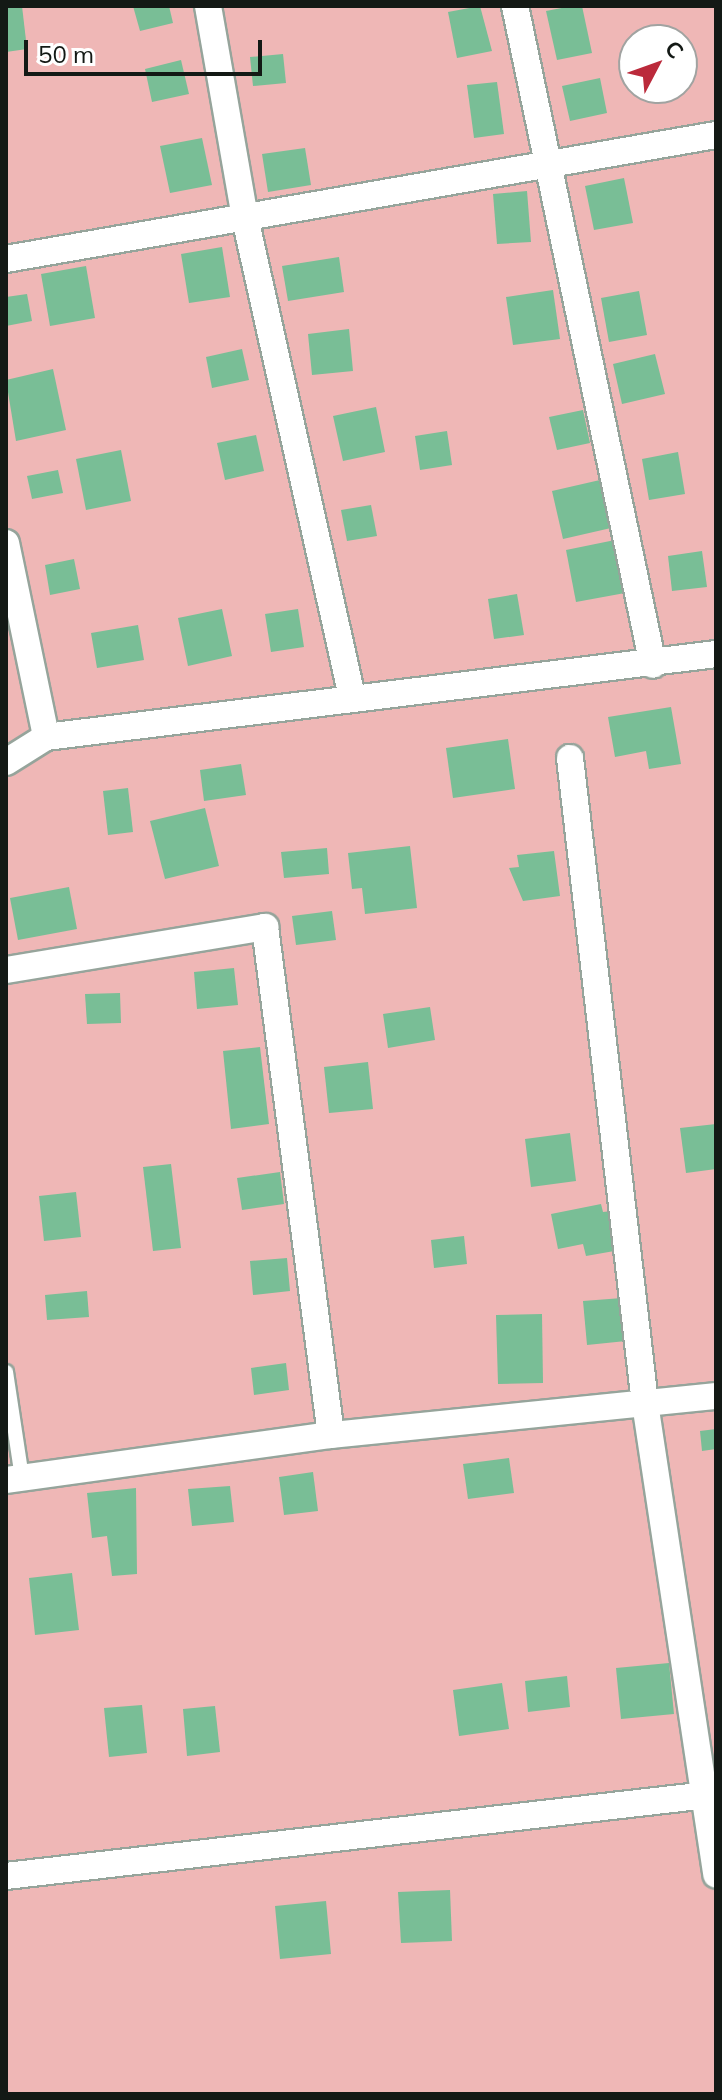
<!DOCTYPE html>
<meta charset="utf-8">
<style>
body{margin:0}
#map{position:relative;width:722px;height:2100px;overflow:hidden;background:#dfefe5;font-family:Mulish,sans-serif}
div>[style]{position:absolute}
.green>*{inset:0;background:#efb7b6}
.building>*{inset:0;background:#79be96}
.roads{filter:drop-shadow(2px 0 #96a49b) drop-shadow(-2px 0 #96a49b) drop-shadow(0 2px #96a49b) drop-shadow(0 -2px #96a49b)}
.lane>*{height:14px;margin:-7px;padding:0 7px;transform-origin:7px;border-radius:7px;background:#fff}
.street>*{height:26px;margin:-13px;padding:0 13px;transform-origin:13px;border-radius:13px;background:#fff}
span{translate:-50% -50%;white-space:nowrap;text-align:center;line-height:1.15;-webkit-text-stroke:8px #fff;paint-order:stroke}
.frame{position:absolute;inset:0;border:8px solid #131915;pointer-events:none}
.north{position:absolute;left:618px;top:24px;width:80px;height:80px;box-sizing:border-box;background:#fff;border:2px solid #a1a3a1;border-radius:50%;rotate:49deg;font-size:22px;font-weight:700;line-height:32px;text-align:center;color:#131915}
.north::after{content:'';display:block;margin:auto;width:28px;height:36px;background:#bb2a3b;clip-path:polygon(50% 0,100% 100%,50% 72%,0 100%)}
.scale{position:absolute;left:24px;top:40px;width:238px;height:36px;box-sizing:border-box;border:4px solid #131915;border-top:0;padding-left:10px;font-size:24px;line-height:28px;white-space:nowrap;color:#131915;-webkit-text-stroke:6px #fff;paint-order:stroke}
</style>
<div id="map">
<div class="green">
<div style="clip-path:polygon(evenodd,6px 6px,716px 6px,716px 2094px,6px 2094px,6px 6px,634px 40px,682px 40px,682px 88px,634px 88px,634px 40px)"></div>
</div>
<div class="building">
<div style="clip-path:polygon(6px 6px,22px 6px,27px 49px,6px 52px)"></div>
<div style="clip-path:polygon(133px 6px,169px 6px,173px 23px,140px 31px)"></div>
<div style="clip-path:polygon(480px 6px,492px 51px,457px 58px,448px 12px)"></div>
<div style="clip-path:polygon(572px 6px,582px 6px,592px 53px,557px 60px,546px 11px)"></div>
<div style="clip-path:polygon(283px 54px,286px 83px,253px 86px,250px 57px)"></div>
<div style="clip-path:polygon(181px 60px,189px 94px,152px 102px,145px 69px)"></div>
<div style="clip-path:polygon(600px 78px,607px 113px,570px 121px,562px 86px)"></div>
<div style="clip-path:polygon(497px 82px,504px 134px,474px 138px,467px 85px)"></div>
<div style="clip-path:polygon(202px 138px,212px 185px,170px 193px,160px 146px)"></div>
<div style="clip-path:polygon(305px 148px,311px 185px,268px 192px,262px 154px)"></div>
<div style="clip-path:polygon(624px 178px,633px 223px,594px 230px,585px 186px)"></div>
<div style="clip-path:polygon(527px 191px,531px 242px,497px 244px,493px 194px)"></div>
<div style="clip-path:polygon(222px 247px,230px 297px,189px 303px,181px 254px)"></div>
<div style="clip-path:polygon(339px 257px,344px 292px,288px 301px,282px 266px)"></div>
<div style="clip-path:polygon(86px 266px,95px 318px,50px 326px,41px 274px)"></div>
<div style="clip-path:polygon(553px 290px,560px 339px,513px 345px,506px 297px)"></div>
<div style="clip-path:polygon(639px 291px,647px 335px,609px 342px,601px 298px)"></div>
<div style="clip-path:polygon(27px 294px,32px 321px,6px 326px,6px 297px)"></div>
<div style="clip-path:polygon(349px 329px,353px 371px,312px 375px,308px 334px)"></div>
<div style="clip-path:polygon(242px 349px,249px 380px,212px 388px,206px 357px)"></div>
<div style="clip-path:polygon(655px 354px,665px 394px,622px 404px,613px 364px)"></div>
<div style="clip-path:polygon(53px 369px,66px 430px,16px 441px,6px 380px)"></div>
<div style="clip-path:polygon(376px 407px,385px 452px,343px 461px,333px 416px)"></div>
<div style="clip-path:polygon(583px 410px,590px 443px,557px 450px,549px 417px)"></div>
<div style="clip-path:polygon(447px 431px,452px 465px,420px 470px,415px 436px)"></div>
<div style="clip-path:polygon(256px 435px,264px 471px,225px 480px,217px 443px)"></div>
<div style="clip-path:polygon(121px 450px,131px 501px,86px 510px,76px 459px)"></div>
<div style="clip-path:polygon(678px 452px,685px 494px,649px 500px,642px 459px)"></div>
<div style="clip-path:polygon(58px 470px,63px 493px,32px 499px,27px 476px)"></div>
<div style="clip-path:polygon(600px 480px,611px 528px,563px 539px,552px 491px)"></div>
<div style="clip-path:polygon(371px 505px,377px 536px,347px 541px,341px 510px)"></div>
<div style="clip-path:polygon(615px 540px,625px 593px,576px 602px,566px 550px)"></div>
<div style="clip-path:polygon(702px 551px,707px 587px,672px 591px,668px 556px)"></div>
<div style="clip-path:polygon(74px 559px,80px 589px,50px 595px,45px 565px)"></div>
<div style="clip-path:polygon(517px 594px,524px 635px,494px 639px,488px 599px)"></div>
<div style="clip-path:polygon(222px 609px,232px 656px,188px 666px,178px 618px)"></div>
<div style="clip-path:polygon(298px 609px,304px 647px,271px 652px,265px 614px)"></div>
<div style="clip-path:polygon(138px 625px,144px 660px,97px 668px,91px 633px)"></div>
<div style="clip-path:polygon(671px 707px,681px 764px,649px 769px,646px 751px,615px 757px,608px 717px)"></div>
<div style="clip-path:polygon(508px 739px,515px 789px,453px 798px,446px 748px)"></div>
<div style="clip-path:polygon(241px 764px,246px 795px,204px 801px,200px 770px)"></div>
<div style="clip-path:polygon(128px 788px,133px 832px,108px 835px,103px 791px)"></div>
<div style="clip-path:polygon(205px 808px,219px 866px,165px 879px,150px 821px)"></div>
<div style="clip-path:polygon(410px 846px,417px 908px,365px 914px,362px 888px,352px 889px,348px 853px)"></div>
<div style="clip-path:polygon(327px 848px,329px 874px,284px 878px,281px 852px)"></div>
<div style="clip-path:polygon(554px 851px,560px 896px,523px 901px,509px 868px,519px 867px,517px 855px)"></div>
<div style="clip-path:polygon(69px 887px,77px 929px,18px 940px,10px 898px)"></div>
<div style="clip-path:polygon(332px 911px,336px 940px,296px 945px,292px 916px)"></div>
<div style="clip-path:polygon(234px 968px,238px 1005px,197px 1009px,194px 972px)"></div>
<div style="clip-path:polygon(120px 993px,121px 1023px,87px 1024px,85px 994px)"></div>
<div style="clip-path:polygon(430px 1007px,435px 1040px,388px 1048px,383px 1014px)"></div>
<div style="clip-path:polygon(260px 1047px,269px 1124px,231px 1129px,223px 1051px)"></div>
<div style="clip-path:polygon(368px 1062px,373px 1109px,329px 1113px,324px 1067px)"></div>
<div style="clip-path:polygon(716px 1124px,716px 1169px,686px 1173px,680px 1128px)"></div>
<div style="clip-path:polygon(570px 1133px,576px 1181px,531px 1187px,525px 1139px)"></div>
<div style="clip-path:polygon(171px 1164px,181px 1248px,153px 1251px,143px 1167px)"></div>
<div style="clip-path:polygon(280px 1172px,284px 1204px,242px 1210px,237px 1178px)"></div>
<div style="clip-path:polygon(76px 1192px,81px 1237px,44px 1241px,39px 1196px)"></div>
<div style="clip-path:polygon(601px 1204px,603px 1212px,612px 1211px,620px 1250px,586px 1256px,583px 1244px,558px 1249px,551px 1214px)"></div>
<div style="clip-path:polygon(464px 1236px,467px 1264px,434px 1268px,431px 1240px)"></div>
<div style="clip-path:polygon(287px 1258px,290px 1291px,253px 1295px,250px 1261px)"></div>
<div style="clip-path:polygon(87px 1291px,89px 1317px,47px 1320px,45px 1295px)"></div>
<div style="clip-path:polygon(622px 1298px,626px 1341px,587px 1345px,583px 1301px)"></div>
<div style="clip-path:polygon(542px 1314px,543px 1383px,498px 1384px,496px 1315px)"></div>
<div style="clip-path:polygon(286px 1363px,289px 1390px,254px 1395px,251px 1368px)"></div>
<div style="clip-path:polygon(716px 1429px,716px 1449px,702px 1451px,700px 1431px)"></div>
<div style="clip-path:polygon(509px 1458px,514px 1493px,468px 1499px,463px 1464px)"></div>
<div style="clip-path:polygon(313px 1472px,318px 1511px,284px 1515px,279px 1477px)"></div>
<div style="clip-path:polygon(230px 1486px,234px 1522px,192px 1526px,188px 1489px)"></div>
<div style="clip-path:polygon(136px 1488px,137px 1574px,112px 1576px,107px 1536px,92px 1538px,87px 1493px)"></div>
<div style="clip-path:polygon(72px 1573px,79px 1630px,35px 1635px,29px 1578px)"></div>
<div style="clip-path:polygon(669px 1663px,674px 1714px,621px 1719px,616px 1668px)"></div>
<div style="clip-path:polygon(567px 1676px,570px 1707px,528px 1712px,525px 1681px)"></div>
<div style="clip-path:polygon(502px 1683px,509px 1729px,459px 1736px,453px 1690px)"></div>
<div style="clip-path:polygon(142px 1705px,147px 1753px,109px 1757px,104px 1708px)"></div>
<div style="clip-path:polygon(215px 1706px,220px 1752px,187px 1756px,183px 1709px)"></div>
<div style="clip-path:polygon(450px 1890px,452px 1941px,401px 1943px,398px 1892px)"></div>
<div style="clip-path:polygon(326px 1901px,331px 1954px,280px 1959px,275px 1906px)"></div>
</div>
<div class="roads">
<div class="lane">
<div style="left:6px;top:1372px;width:107px;rotate:81.4deg"></div>
</div>
<div class="street">
<div style="left:208px;top:6px;width:215px;rotate:80.1deg"></div>
<div style="left:245px;top:218px;width:490px;rotate:77.4deg"></div>
<div style="left:515px;top:6px;width:673px;rotate:78.17deg"></div>
<div style="left:6px;top:259px;width:721px;rotate:-9.91deg"></div>
<div style="left:6px;top:543px;width:198px;rotate:78.3deg"></div>
<div style="left:46px;top:737px;width:47px;rotate:148deg"></div>
<div style="left:46px;top:737px;width:675px;rotate:-7.06deg"></div>
<div style="left:570px;top:758px;width:649px;rotate:83.37deg"></div>
<div style="left:645px;top:1403px;width:477px;rotate:81.4deg"></div>
<div style="left:6px;top:970px;width:263px;rotate:-9.4deg"></div>
<div style="left:265px;top:927px;width:512px;rotate:82.6deg"></div>
<div style="left:6px;top:1480px;width:328px;rotate:-7.9deg"></div>
<div style="left:331px;top:1435px;width:387px;rotate:-5.8deg"></div>
<div style="left:6px;top:1876px;width:715px;rotate:-6.59deg"></div>
</div>
</div>
<div class="frame"></div>
<div class="north">С</div>
<div class="scale">50 m</div>
</div>
